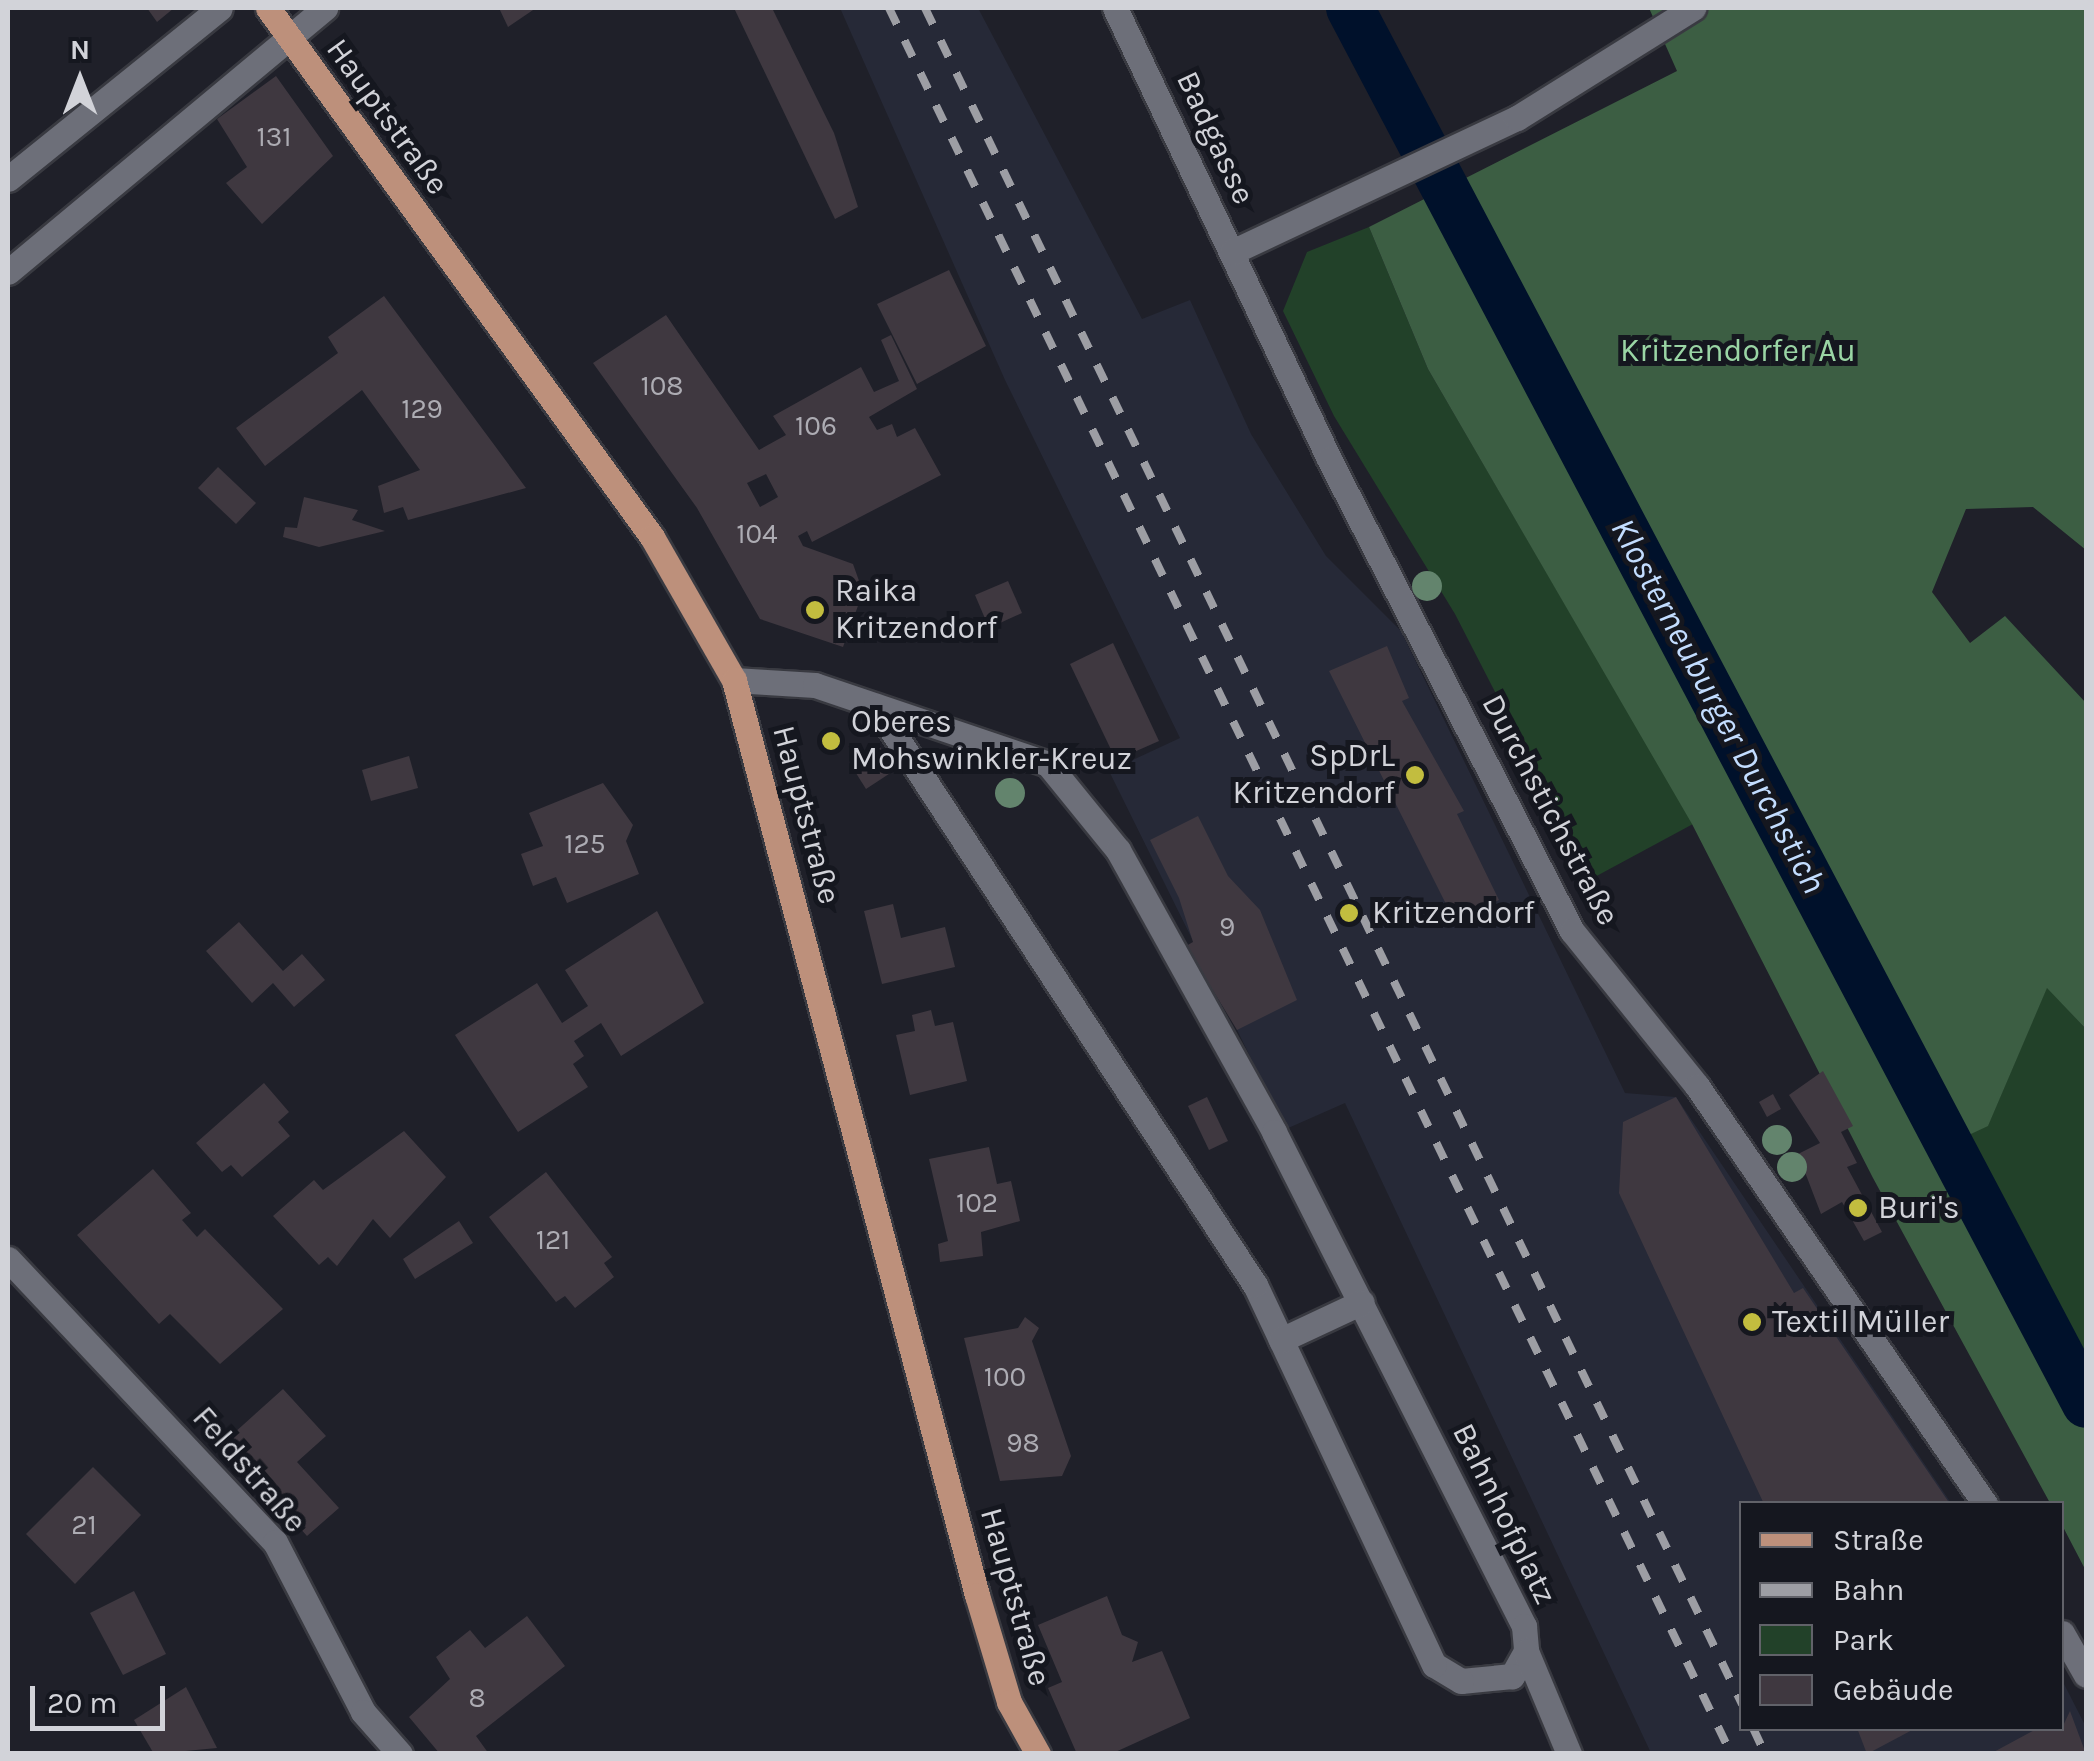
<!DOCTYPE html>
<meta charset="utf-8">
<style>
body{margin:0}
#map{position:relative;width:2094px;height:1761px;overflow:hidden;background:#1f2029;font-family:Karla,sans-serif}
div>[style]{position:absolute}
.built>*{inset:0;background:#262937}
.green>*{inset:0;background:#224129}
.forest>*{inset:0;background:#3c5e43}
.canal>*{height:48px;margin:-24px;padding:0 24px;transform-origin:24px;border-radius:24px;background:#00112b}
.building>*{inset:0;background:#3f3840}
.roads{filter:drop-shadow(2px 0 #393a41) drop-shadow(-2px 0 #393a41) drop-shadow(0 2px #393a41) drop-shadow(0 -2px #393a41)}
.minor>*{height:25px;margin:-12.5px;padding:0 12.5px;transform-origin:12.5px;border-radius:12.5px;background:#6d6f79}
.major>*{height:25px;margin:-12.5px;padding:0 12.5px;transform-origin:12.5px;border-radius:12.5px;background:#bd907b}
.rail>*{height:8px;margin-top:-4px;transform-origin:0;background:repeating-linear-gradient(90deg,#9d9ea4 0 18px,transparent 0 36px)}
.trees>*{width:30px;height:30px;margin:-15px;border-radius:50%;background:#63846d}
.dots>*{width:28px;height:28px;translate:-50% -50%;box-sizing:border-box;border:5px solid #15171f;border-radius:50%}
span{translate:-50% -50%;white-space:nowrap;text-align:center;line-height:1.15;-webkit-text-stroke:10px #15171f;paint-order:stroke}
.number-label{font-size:28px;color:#adacb3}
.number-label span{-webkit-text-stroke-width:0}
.street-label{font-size:32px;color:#d2d3d9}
.park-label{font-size:32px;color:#9ad5a5}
.poi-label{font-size:32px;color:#d2d3d9}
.left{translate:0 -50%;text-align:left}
.right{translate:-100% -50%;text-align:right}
.water-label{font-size:35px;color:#c3ddff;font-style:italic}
.frame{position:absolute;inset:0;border:10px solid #d2d3d9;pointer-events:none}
.legend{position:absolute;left:1739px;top:1501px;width:325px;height:230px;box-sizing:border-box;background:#15171f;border:2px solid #616269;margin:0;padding:12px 18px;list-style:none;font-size:30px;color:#d2d3d9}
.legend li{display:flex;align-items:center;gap:20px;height:50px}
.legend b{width:50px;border:2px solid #616269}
.north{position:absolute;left:30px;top:30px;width:100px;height:100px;-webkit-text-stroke:8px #15171f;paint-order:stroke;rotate:0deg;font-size:28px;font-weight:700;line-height:40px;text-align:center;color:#d2d3d9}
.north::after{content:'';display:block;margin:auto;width:35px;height:45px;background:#d2d3d9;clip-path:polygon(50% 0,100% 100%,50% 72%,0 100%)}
.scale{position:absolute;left:30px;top:1686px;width:135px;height:45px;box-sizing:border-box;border:5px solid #d2d3d9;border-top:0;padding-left:12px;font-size:30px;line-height:35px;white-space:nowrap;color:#d2d3d9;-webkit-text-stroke:8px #15171f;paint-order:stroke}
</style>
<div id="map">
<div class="built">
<div style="clip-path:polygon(840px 8px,978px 8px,1142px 319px,1190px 300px,1251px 434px,1326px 556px,1401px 631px,1625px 1093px,1676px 1097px,1951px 1503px,1742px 1504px,1742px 1728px,2062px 1728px,2062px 1680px,2086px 1727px,2086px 1753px,1651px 1753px,1345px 1103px,1286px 1129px,1109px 771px,1180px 738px,1005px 380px)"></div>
</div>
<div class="green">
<div style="clip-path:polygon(1369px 227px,1428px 369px,1693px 824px,1591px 879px,1455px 614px,1334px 416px,1283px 311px,1307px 252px)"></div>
<div style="clip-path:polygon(2047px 987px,2086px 1029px,2086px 1364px,1956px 1141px,1988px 1125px)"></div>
</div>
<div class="forest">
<div style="clip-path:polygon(1649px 8px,2086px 8px,2086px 550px,2033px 507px,1966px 509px,1932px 592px,1970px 643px,2005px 616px,2086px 703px,2086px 1029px,2047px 988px,1988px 1126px,1956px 1141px,2086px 1364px,2086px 1571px,2062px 1525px,2062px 1504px,2050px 1503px,1873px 1178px,1692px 824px,1428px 369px,1369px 227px,1677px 71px)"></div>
</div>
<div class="canal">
<div style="left:1350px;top:8px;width:1578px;rotate:62.2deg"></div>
</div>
<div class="building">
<div style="clip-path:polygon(147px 8px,174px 8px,157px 22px)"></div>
<div style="clip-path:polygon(499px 8px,536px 8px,508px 27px)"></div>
<div style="clip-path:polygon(734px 8px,772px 8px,834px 133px,858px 207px,835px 219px)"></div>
<div style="clip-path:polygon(276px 76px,333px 156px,262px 224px,226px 183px,247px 167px,217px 119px)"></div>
<div style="clip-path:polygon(949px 270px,986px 346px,917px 384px,877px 304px)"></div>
<div style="clip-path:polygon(384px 296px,526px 488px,408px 520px,403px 507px,384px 513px,378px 486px,420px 470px,362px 390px,265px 466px,236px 428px,338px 353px,328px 337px)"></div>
<div style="clip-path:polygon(evenodd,666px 315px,759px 450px,786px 435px,773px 416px,861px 367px,874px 392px,899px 381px,881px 340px,891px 335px,917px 389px,869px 417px,877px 430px,892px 424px,897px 437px,915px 428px,941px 475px,812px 542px,807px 531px,798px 536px,803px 546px,853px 564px,863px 592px,843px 647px,760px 619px,697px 508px,593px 363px,666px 315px,766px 474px,778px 497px,760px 507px,747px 483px,766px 474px)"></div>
<div style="clip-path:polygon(218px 467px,256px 503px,236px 524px,198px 488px)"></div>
<div style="clip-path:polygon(304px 497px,358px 510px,352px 520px,385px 531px,319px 547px,283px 537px,285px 527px,297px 528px)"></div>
<div style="clip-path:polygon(1008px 581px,1022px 613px,989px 628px,975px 595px)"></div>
<div style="clip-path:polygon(1113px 643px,1159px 741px,1116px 760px,1070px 664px)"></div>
<div style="clip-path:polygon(1387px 646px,1409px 698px,1402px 701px,1464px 811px,1457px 814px,1499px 900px,1455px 922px,1329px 671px)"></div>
<div style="clip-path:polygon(878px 744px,895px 770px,866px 789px,849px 762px)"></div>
<div style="clip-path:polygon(409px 756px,418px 788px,371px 801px,362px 770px)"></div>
<div style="clip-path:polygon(603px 783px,633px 825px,626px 841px,639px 874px,567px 903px,556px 877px,533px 886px,521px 854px,543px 846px,529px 813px)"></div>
<div style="clip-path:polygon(1198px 816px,1228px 876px,1260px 910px,1297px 1000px,1237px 1030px,1186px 946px,1193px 942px,1179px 898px,1150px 840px)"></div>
<div style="clip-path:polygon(893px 904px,901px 938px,945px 927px,955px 967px,882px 984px,864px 911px)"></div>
<div style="clip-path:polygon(657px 911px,704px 1003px,621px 1056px,601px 1023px,574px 1041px,584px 1056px,573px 1064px,588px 1087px,518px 1132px,455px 1035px,537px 983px,562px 1023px,588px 1006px,565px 970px)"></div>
<div style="clip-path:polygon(239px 922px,283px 971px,302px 954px,325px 980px,294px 1007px,273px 983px,252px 1003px,206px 951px)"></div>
<div style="clip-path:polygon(931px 1010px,935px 1026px,953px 1022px,967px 1081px,910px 1095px,896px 1035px,915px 1031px,912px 1015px)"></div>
<div style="clip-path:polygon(1823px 1071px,1853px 1126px,1841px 1132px,1857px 1163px,1847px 1167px,1882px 1232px,1864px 1241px,1842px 1202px,1821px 1214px,1798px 1154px,1820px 1143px,1789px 1095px)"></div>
<div style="clip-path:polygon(264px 1083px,289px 1112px,278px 1122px,290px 1136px,242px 1177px,231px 1165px,222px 1172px,196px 1143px)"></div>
<div style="clip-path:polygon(1773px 1094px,1781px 1109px,1767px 1117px,1759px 1102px)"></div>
<div style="clip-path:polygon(1207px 1097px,1228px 1141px,1209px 1150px,1188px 1106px)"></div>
<div style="clip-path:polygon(1676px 1097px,1794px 1293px,1803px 1288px,1950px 1504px,1764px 1504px,1619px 1193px,1623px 1122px)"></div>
<div style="clip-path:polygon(404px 1131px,446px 1177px,390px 1238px,373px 1219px,337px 1266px,328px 1257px,319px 1265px,273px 1216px,314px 1180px,323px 1190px)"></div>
<div style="clip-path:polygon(989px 1147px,997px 1184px,1011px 1181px,1020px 1221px,981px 1232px,983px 1256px,940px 1262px,938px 1244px,948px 1241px,929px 1159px)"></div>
<div style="clip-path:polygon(153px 1169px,191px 1213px,182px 1220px,197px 1237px,205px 1229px,283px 1309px,220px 1364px,170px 1314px,159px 1324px,77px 1235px)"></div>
<div style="clip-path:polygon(546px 1172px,612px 1257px,604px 1263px,614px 1277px,575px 1308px,565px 1296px,556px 1302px,489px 1217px)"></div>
<div style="clip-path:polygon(459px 1221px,473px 1243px,415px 1279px,403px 1259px)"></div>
<div style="clip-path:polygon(1025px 1317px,1039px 1328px,1032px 1341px,1071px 1456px,1062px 1476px,1000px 1481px,964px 1338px,1018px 1328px)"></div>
<div style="clip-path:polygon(283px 1389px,326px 1436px,297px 1462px,339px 1508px,307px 1536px,223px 1443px)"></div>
<div style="clip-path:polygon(93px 1467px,141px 1515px,75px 1584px,26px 1534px)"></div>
<div style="clip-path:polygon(134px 1591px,166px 1654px,123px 1675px,90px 1613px)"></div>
<div style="clip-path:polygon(1107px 1596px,1122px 1635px,1138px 1642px,1132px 1662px,1162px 1651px,1190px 1718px,1111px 1754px,1077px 1754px,1048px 1688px,1062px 1682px,1038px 1625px)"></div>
<div style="clip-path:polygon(527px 1616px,565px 1666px,476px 1736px,489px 1754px,440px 1754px,409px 1717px,450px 1679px,436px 1657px,470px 1630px,485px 1648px)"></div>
<div style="clip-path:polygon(186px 1687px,217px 1748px,154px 1754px,134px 1720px)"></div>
<div style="clip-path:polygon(2070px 1711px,2086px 1754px,1990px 1754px,2038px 1728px,2062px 1728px)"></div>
<div style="clip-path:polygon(1857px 1728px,1916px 1728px,1867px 1754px)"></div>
</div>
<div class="roads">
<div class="minor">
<div style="left:1115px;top:8px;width:499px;rotate:64.6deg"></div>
<div style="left:1329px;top:459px;width:531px;rotate:62.76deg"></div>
<div style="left:1572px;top:931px;width:199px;rotate:51.1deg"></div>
<div style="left:1697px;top:1086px;width:508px;rotate:55.43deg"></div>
<div style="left:8px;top:179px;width:272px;rotate:-38.9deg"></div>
<div style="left:1232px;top:252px;width:315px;rotate:-25.2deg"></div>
<div style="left:1517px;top:118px;width:208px;rotate:-32deg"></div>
<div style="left:8px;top:272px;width:413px;rotate:-39.8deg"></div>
<div style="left:734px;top:680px;width:81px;rotate:3.5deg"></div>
<div style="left:815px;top:685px;width:246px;rotate:18.7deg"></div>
<div style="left:1048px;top:764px;width:111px;rotate:50.9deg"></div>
<div style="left:1118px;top:850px;width:322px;rotate:61deg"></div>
<div style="left:1274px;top:1132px;width:554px;rotate:63.16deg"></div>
<div style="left:1524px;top:1626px;width:25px;rotate:85deg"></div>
<div style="left:1526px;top:1651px;width:29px;rotate:119deg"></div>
<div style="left:1512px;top:1676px;width:51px;rotate:174.4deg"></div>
<div style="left:1461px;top:1681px;width:31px;rotate:-149deg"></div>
<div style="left:1434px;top:1665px;width:420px;rotate:-115.2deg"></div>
<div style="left:1255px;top:1285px;width:692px;rotate:-123.21deg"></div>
<div style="left:8px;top:1259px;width:389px;rotate:46.7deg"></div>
<div style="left:275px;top:1542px;width:191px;rotate:62.6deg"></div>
<div style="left:363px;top:1712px;width:56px;rotate:48.6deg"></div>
<div style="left:1281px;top:1340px;width:89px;rotate:-25.1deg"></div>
<div style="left:2062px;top:1633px;width:48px;rotate:60.3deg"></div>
<div style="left:1526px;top:1651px;width:112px;rotate:67.3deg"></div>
</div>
<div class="major">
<div style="left:268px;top:8px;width:654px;rotate:54.02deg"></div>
<div style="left:652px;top:537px;width:165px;rotate:60.2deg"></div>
<div style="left:734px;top:680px;width:947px;rotate:75.13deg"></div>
<div style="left:977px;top:1595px;width:112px;rotate:73.3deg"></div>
<div style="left:1009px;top:1702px;width:60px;rotate:60.9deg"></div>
</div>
</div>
<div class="rail">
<div style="left:889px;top:8px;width:1938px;rotate:64.25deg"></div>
<div style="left:925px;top:8px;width:1883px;rotate:64.28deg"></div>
<div style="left:1753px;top:1728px;width:29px;rotate:65deg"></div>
</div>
<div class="trees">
<div style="left:1427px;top:586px"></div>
<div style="left:1010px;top:793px"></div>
<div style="left:1777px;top:1140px"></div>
<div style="left:1792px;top:1167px"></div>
</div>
<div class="dots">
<div style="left:815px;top:610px;background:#c2bd3f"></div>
<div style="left:831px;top:741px;background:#c2bd3f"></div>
<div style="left:1415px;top:775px;background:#c2bd3f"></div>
<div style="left:1349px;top:913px;background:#c2bd3f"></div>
<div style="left:1858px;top:1208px;background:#c2bd3f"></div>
<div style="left:1752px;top:1322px;background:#c2bd3f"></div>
</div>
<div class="number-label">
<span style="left:274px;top:137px">131</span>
<span style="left:662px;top:386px">108</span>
<span style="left:422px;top:409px">129</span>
<span style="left:816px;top:426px">106</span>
<span style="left:757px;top:534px">104</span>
<span style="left:585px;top:844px">125</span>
<span style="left:1227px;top:927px">9</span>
<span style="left:977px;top:1203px">102</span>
<span style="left:553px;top:1240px">121</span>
<span style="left:1005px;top:1377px">100</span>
<span style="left:1023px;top:1443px">98</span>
<span style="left:84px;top:1525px">21</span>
<span style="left:477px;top:1698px">8</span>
</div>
<div class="street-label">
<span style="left:387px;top:117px;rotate:54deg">Hauptstraße</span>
<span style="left:1215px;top:138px;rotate:65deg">Badgasse</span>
<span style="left:1550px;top:810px;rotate:62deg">Durchstichstraße</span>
<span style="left:806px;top:815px;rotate:75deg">Hauptstraße</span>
<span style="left:249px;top:1470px;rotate:49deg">Feldstraße</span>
<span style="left:1504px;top:1514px;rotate:64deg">Bahnhofplatz</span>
<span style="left:1015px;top:1597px;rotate:74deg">Hauptstraße</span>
</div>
<div class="park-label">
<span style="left:1738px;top:351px">Kritzendorfer Au</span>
</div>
<div class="poi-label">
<span class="left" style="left:835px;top:610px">Raika<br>Kritzendorf</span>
<span class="left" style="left:851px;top:741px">Oberes<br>Mohswinkler-Kreuz</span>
<span class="right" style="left:1395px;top:775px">SpDrL<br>Kritzendorf</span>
<span class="left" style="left:1372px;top:913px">Kritzendorf</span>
<span class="left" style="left:1878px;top:1208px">Buri's</span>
<span class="left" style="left:1772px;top:1322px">Textil Müller</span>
</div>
<div class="water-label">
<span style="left:1718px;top:706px;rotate:62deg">Klosterneuburger Durchstich</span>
</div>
<div class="frame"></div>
<ul class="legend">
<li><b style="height:12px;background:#bd907b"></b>Straße</li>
<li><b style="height:12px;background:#9d9ea4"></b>Bahn</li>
<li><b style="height:28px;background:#224129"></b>Park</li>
<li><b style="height:28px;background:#3f3840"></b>Gebäude</li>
</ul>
<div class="north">N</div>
<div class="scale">20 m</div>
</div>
